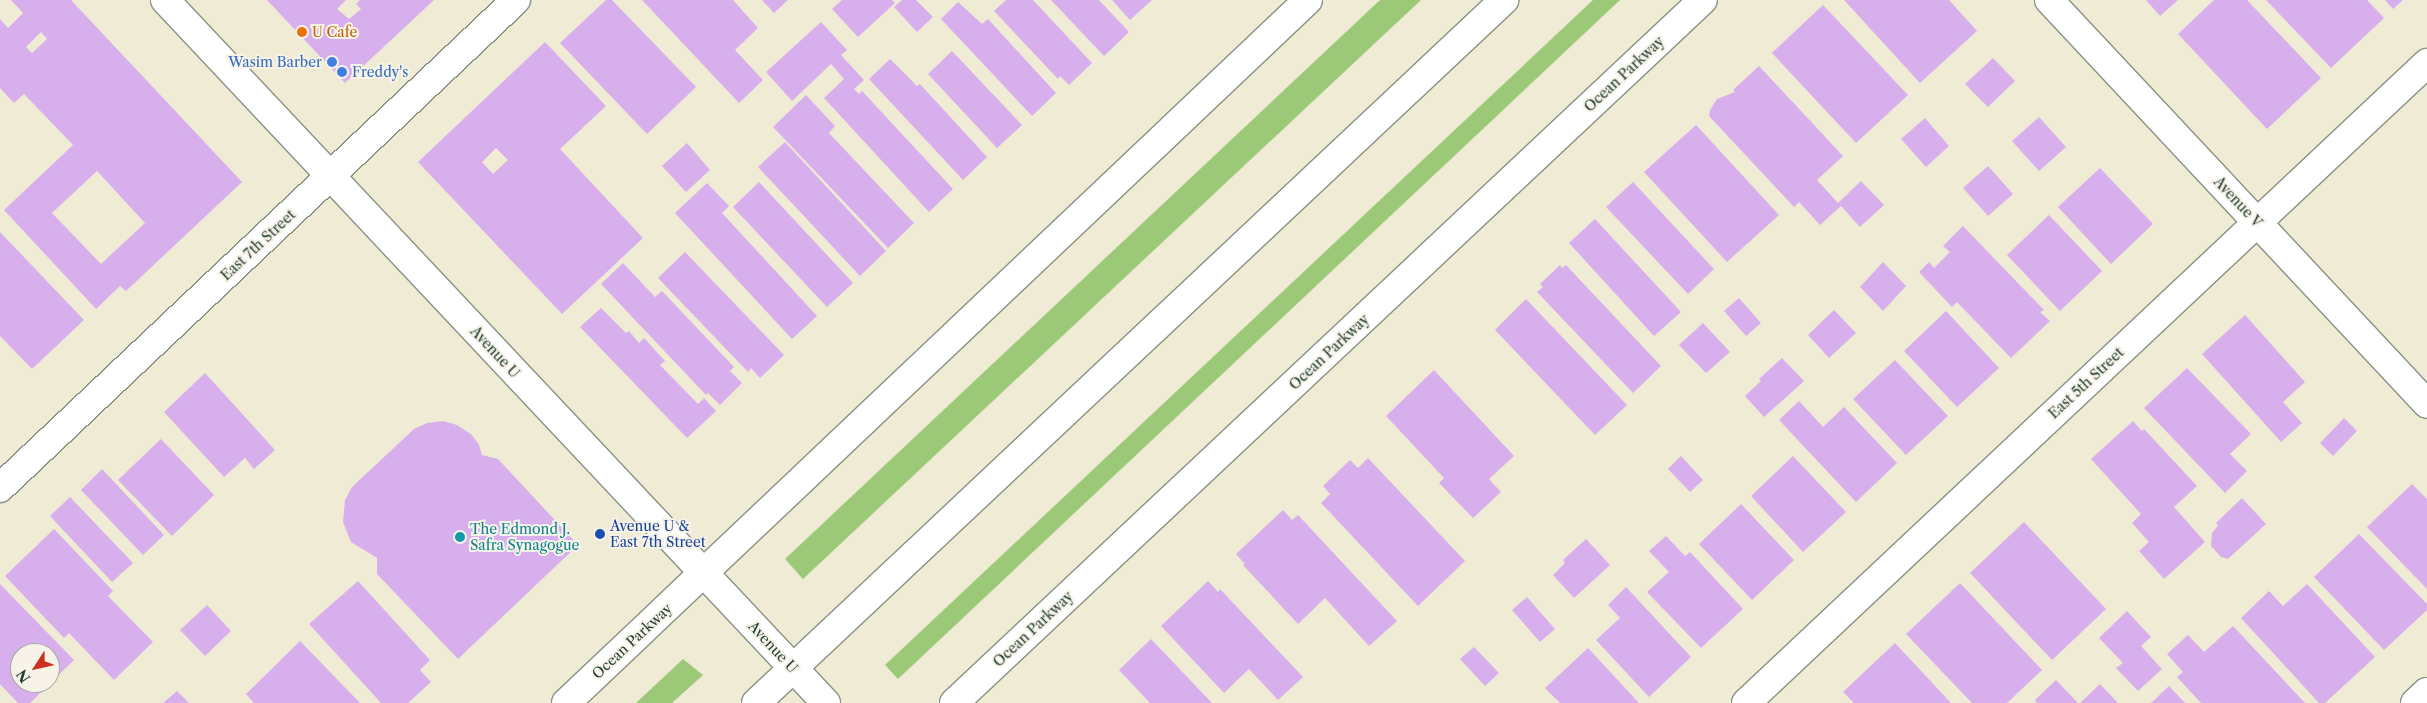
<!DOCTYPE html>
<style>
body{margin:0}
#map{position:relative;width:2427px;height:703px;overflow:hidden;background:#f0ebd5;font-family:"Libre Caslon Text",serif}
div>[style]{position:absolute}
.green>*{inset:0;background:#9bc978}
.building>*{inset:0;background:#d8afed}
.roads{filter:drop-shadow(1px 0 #889484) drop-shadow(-1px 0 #889484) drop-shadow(0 1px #889484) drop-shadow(0 -1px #889484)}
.minor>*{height:28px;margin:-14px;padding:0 14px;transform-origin:14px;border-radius:14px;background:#fff}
.major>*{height:28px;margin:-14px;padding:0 14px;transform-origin:14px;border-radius:14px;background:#fff}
.dots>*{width:14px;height:14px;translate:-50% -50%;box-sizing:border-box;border:2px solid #f7f3e8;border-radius:50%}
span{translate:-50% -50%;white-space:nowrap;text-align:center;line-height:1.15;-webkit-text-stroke:4px #f7f3e8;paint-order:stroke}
.food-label{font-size:14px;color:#c56008}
.left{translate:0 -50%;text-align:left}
.shop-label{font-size:14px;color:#366cbe}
.right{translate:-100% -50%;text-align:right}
.street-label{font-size:14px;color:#1f3d34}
.transit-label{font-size:14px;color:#164399}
.culture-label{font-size:14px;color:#0d838f}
.north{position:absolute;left:10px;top:643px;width:50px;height:50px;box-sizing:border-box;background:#f7f3e8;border:1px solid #a1aaa0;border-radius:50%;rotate:235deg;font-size:14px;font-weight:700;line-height:20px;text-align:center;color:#1f3d34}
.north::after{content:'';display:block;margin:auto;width:18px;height:22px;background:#c8321e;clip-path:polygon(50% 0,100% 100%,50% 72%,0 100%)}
</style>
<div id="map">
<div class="green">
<div style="clip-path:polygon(1380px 0,1421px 0,803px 579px,785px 559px)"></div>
<div style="clip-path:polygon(1593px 0,1620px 0,898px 679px,885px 665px)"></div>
<div style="clip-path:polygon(683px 659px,703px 675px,672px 703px,636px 703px)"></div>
</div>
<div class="building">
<div style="clip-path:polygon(evenodd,11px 0,71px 0,242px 182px,126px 291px,120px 286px,96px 309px,4px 210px,73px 145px,24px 94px,14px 103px,0 88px,0 19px,8px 28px,23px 13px,11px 0,41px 32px,47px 39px,32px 53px,26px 47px,41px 32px,11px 0,97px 171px,145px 223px,101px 264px,52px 213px,97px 171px)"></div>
<div style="clip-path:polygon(267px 0,346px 0,337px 9px,349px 19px,361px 9px,356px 4px,360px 0,434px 0,345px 83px)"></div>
<div style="clip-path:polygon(606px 0,612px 0,696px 87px,647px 134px,560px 43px)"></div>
<div style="clip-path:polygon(642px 0,733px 0,758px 28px,735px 50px,763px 80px,739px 103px)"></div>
<div style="clip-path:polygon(762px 0,788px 0,774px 13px)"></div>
<div style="clip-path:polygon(842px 0,892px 0,895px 3px,858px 37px,832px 9px)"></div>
<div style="clip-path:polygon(902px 0,916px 0,933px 17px,917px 32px,894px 7px)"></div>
<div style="clip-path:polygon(1006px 0,1033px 0,1092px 63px,1069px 85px,1060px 76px,1058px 79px,994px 11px)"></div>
<div style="clip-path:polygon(1051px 0,1099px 0,1129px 32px,1104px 56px)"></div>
<div style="clip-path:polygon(1112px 0,1152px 0,1130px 20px)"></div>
<div style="clip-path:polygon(1844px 0,1949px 0,1977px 31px,1920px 83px)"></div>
<div style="clip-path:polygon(2146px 0,2178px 0,2160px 16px)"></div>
<div style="clip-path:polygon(2214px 0,2247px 0,2321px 78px,2267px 129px,2178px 34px)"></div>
<div style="clip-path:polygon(2266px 0,2367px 0,2384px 18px,2331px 68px)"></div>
<div style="clip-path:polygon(2385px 0,2403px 0,2393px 9px)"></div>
<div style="clip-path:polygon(958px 2px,982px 24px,988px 19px,1056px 93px,1032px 116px,941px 19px)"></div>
<div style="clip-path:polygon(1823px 5px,1908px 95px,1856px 143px,1772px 53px)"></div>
<div style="clip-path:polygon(821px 22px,847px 50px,841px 55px,864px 80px,854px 89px,859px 94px,862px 91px,953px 189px,929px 212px,824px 98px,844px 79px,831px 64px,792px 101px,766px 72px)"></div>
<div style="clip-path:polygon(evenodd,545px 42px,606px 106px,560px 149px,643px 238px,562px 314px,418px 162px,545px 42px,496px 148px,508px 160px,493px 174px,482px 162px,496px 148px)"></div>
<div style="clip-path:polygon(952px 51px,1022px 125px,997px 148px,928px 74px)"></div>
<div style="clip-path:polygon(1993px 58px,2015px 81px,1988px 107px,1965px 84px)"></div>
<div style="clip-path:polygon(890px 59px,917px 86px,920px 84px,987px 157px,963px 180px,869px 79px)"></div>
<div style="clip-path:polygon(1759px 66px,1843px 156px,1817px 180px,1838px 203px,1861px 181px,1884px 205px,1860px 227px,1841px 206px,1820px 225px,1799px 202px,1794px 207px,1709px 116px,1710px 110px,1717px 99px,1735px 92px,1733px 90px)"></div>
<div style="clip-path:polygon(806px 95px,835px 126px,829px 133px,914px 223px,888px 248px,773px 127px)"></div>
<div style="clip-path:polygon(2039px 117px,2066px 147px,2039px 171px,2012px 141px)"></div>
<div style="clip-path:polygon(1925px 118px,1949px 146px,1926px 167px,1901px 139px)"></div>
<div style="clip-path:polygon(1696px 125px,1779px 215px,1727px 262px,1644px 172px)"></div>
<div style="clip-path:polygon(785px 142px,886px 251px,860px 276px,758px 167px)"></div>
<div style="clip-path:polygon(687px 143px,710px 170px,686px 192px,662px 166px)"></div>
<div style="clip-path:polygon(1988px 166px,2013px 194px,1988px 216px,1963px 188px)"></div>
<div style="clip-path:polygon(2100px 168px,2153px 224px,2111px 264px,2058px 207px)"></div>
<div style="clip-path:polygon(759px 182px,853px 283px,827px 307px,733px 207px)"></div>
<div style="clip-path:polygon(1633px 182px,1714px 269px,1688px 294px,1606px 207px)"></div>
<div style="clip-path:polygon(707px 183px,729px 206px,722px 213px,817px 316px,792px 339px,675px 213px)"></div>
<div style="clip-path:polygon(2049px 215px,2102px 271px,2060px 311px,2007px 255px)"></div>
<div style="clip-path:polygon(1595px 219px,1681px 312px,1654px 336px,1569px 243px)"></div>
<div style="clip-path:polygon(1963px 226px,2044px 310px,2040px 312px,2050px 321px,2011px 358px,1957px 302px,1952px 307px,1919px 272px,1929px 262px,1934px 268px,1950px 252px,1943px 246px)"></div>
<div style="clip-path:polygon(0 232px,84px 320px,32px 369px,0 336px)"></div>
<div style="clip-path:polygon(685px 252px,784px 355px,760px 378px,751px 368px,748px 372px,658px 278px)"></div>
<div style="clip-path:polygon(1883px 262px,1906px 286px,1883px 311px,1860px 287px)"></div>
<div style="clip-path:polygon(623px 263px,655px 297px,662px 291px,734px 367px,730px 371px,742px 383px,720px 405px,708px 393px,706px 395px,601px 284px)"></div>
<div style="clip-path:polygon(1560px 265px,1562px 268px,1566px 265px,1661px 366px,1633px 393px,1537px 292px,1543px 287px,1540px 284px)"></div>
<div style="clip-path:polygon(1739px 298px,1761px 323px,1746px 336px,1724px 311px)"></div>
<div style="clip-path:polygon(1526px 299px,1627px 405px,1595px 435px,1495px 330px)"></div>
<div style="clip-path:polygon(601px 308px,626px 333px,629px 331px,639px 343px,644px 338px,665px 361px,660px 365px,698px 404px,704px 398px,716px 411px,687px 438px,580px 327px)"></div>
<div style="clip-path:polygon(1834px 310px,1856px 333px,1829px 358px,1808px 335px)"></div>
<div style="clip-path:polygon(1946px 311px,1999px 368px,1957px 407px,1904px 351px)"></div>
<div style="clip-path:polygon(2245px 315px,2305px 382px,2283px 402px,2302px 423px,2281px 442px,2202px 354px)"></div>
<div style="clip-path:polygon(1703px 323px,1730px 352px,1706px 373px,1679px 345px)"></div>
<div style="clip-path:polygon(1782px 358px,1804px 381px,1764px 417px,1745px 396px,1761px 381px,1759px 379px)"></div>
<div style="clip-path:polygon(1895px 360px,1948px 416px,1906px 455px,1853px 399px)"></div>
<div style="clip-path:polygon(2187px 368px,2251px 434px,2230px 454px,2247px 471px,2225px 493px,2144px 408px)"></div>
<div style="clip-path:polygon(1434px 370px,1514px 456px,1489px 479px,1501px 492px,1473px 518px,1439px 483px,1444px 478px,1386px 416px)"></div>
<div style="clip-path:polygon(205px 373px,275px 450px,254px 469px,245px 458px,224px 477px,164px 412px)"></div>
<div style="clip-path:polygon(1799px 401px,1823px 427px,1844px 407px,1897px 463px,1856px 502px,1779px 420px)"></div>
<div style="clip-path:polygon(2344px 418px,2357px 431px,2333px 456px,2320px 443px)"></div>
<div style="clip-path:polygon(443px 421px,457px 425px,472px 435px,479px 445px,482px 455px,498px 459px,578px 545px,458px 659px,377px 574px,377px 558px,351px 542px,343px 522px,345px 500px,352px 487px,414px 429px,427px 423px)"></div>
<div style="clip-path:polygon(2133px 421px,2142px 431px,2144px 429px,2197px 486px,2174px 507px,2205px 542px,2164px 579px,2139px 551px,2149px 542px,2132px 523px,2141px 514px,2091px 459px)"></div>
<div style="clip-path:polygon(161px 439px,214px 495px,172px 536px,118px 480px)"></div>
<div style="clip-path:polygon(1681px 456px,1703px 480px,1690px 492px,1668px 469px)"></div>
<div style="clip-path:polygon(1793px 456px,1846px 512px,1803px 552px,1751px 496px)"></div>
<div style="clip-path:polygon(1368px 458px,1465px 561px,1418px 606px,1321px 503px,1330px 494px,1323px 486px,1350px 460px,1358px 468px)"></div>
<div style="clip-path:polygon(102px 469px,164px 535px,143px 555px,81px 490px)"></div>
<div style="clip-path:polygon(2412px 484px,2427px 499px,2427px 589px,2367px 527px)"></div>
<div style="clip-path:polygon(70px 497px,133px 563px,112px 582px,50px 516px)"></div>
<div style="clip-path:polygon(2242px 498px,2266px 524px,2228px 559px,2221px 557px,2211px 546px,2212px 533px,2218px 526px,2216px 523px)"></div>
<div style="clip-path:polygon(1741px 504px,1794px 560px,1752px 600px,1699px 544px)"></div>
<div style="clip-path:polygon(1283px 510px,1292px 520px,1298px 515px,1397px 621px,1369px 646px,1325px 598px,1298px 624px,1243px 565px,1245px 564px,1236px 554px)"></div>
<div style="clip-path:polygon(2024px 522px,2106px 609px,2052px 660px,1970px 573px)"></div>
<div style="clip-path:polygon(54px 529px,113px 591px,108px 596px,153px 642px,114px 680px,69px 633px,64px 638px,5px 576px)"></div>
<div style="clip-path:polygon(2359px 534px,2427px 604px,2427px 610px,2384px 650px,2314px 577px)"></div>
<div style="clip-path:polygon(1666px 536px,1685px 556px,1690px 552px,1743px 609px,1701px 648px,1647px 592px,1669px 572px,1649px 551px)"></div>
<div style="clip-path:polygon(1586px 539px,1610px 565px,1574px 598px,1553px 575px,1565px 563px,1563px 560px)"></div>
<div style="clip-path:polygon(358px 581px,430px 660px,420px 670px,431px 682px,408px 703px,381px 703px,309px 624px)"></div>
<div style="clip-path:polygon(1208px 581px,1218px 592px,1220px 589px,1303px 677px,1278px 700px,1249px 669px,1224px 693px,1161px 626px)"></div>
<div style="clip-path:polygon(1960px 583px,2042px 670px,2007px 703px,1972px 703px,1906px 634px)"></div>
<div style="clip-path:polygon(evenodd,0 584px,74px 660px,30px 703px,18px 703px,0 684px,0 584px,20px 653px,50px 653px,50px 683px,20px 683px,20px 653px)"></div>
<div style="clip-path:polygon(2307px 584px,2375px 657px,2325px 703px,2319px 703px,2241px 618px,2269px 591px,2283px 606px)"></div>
<div style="clip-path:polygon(1626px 587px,1691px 657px,1649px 697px,1596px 640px,1620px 618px,1608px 605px)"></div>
<div style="clip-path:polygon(1527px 597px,1555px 629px,1540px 642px,1512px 610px)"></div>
<div style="clip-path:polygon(207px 605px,231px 631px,205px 656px,180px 630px)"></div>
<div style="clip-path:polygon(2127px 611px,2151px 637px,2141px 646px,2162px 669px,2138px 691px,2116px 668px,2123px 663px,2099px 638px)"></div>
<div style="clip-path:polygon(2233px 626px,2305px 703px,2201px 703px,2177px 677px,2183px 672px,2167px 654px,2188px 635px,2204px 652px)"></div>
<div style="clip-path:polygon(1151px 639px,1212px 703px,1150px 703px,1119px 670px)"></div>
<div style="clip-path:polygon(300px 641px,360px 703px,254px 703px,246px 694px)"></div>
<div style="clip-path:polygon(1895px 643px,1951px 703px,1854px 703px,1843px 692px)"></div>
<div style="clip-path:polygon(1474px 647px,1499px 673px,1485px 686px,1460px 659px)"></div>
<div style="clip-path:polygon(1588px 648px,1639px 703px,1560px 703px,1545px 688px)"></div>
<div style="clip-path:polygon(2056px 680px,2078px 703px,2037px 703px,2035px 700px)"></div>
<div style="clip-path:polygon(2100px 684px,2118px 703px,2080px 703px)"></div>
<div style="clip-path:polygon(2169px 686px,2185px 703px,2151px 703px)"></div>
<div style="clip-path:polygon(177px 691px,189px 703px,163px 703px)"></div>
</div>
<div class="roads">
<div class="minor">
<div style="left:2049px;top:0;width:553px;rotate:46.9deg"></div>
<div style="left:0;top:488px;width:710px;rotate:-43.4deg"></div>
<div style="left:566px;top:703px;width:1022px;rotate:-43.45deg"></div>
<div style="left:954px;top:703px;width:1027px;rotate:-43.19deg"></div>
<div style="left:1746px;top:703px;width:935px;rotate:-43.22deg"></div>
<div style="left:2415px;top:703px;width:16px;rotate:-43deg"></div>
</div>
<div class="major">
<div style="left:165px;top:0;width:965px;rotate:46.76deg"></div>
<div style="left:756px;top:703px;width:1027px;rotate:-43.22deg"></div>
</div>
</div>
<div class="dots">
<div style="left:302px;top:32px;background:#e8710a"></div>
<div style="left:332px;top:62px;background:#3f7fe0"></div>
<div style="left:342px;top:72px;background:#3f7fe0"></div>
<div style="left:600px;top:534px;background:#1a4fb4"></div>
<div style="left:460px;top:537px;background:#0f9aa8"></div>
</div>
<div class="food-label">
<span class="left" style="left:312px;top:32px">U Cafe</span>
</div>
<div class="shop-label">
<span class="right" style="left:322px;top:62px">Wasim Barber</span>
<span class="left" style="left:352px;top:72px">Freddy's</span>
</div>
<div class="street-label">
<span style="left:1624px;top:74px;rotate:-43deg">Ocean Parkway</span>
<span style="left:2238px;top:202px;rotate:47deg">Avenue V</span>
<span style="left:258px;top:245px;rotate:-43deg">East 7th Street</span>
<span style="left:495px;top:352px;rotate:47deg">Avenue U</span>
<span style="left:1329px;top:352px;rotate:-43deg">Ocean Parkway</span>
<span style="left:2086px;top:383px;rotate:-43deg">East 5th Street</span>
<span style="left:1033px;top:629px;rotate:-43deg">Ocean Parkway</span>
<span style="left:632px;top:641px;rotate:-43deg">Ocean Parkway</span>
<span style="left:773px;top:647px;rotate:47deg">Avenue U</span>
</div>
<div class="transit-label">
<span class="left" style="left:610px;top:534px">Avenue U &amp;<br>East 7th Street</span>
</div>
<div class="culture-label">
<span class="left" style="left:470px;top:537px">The Edmond J.<br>Safra Synagogue</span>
</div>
<div class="north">N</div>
</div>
